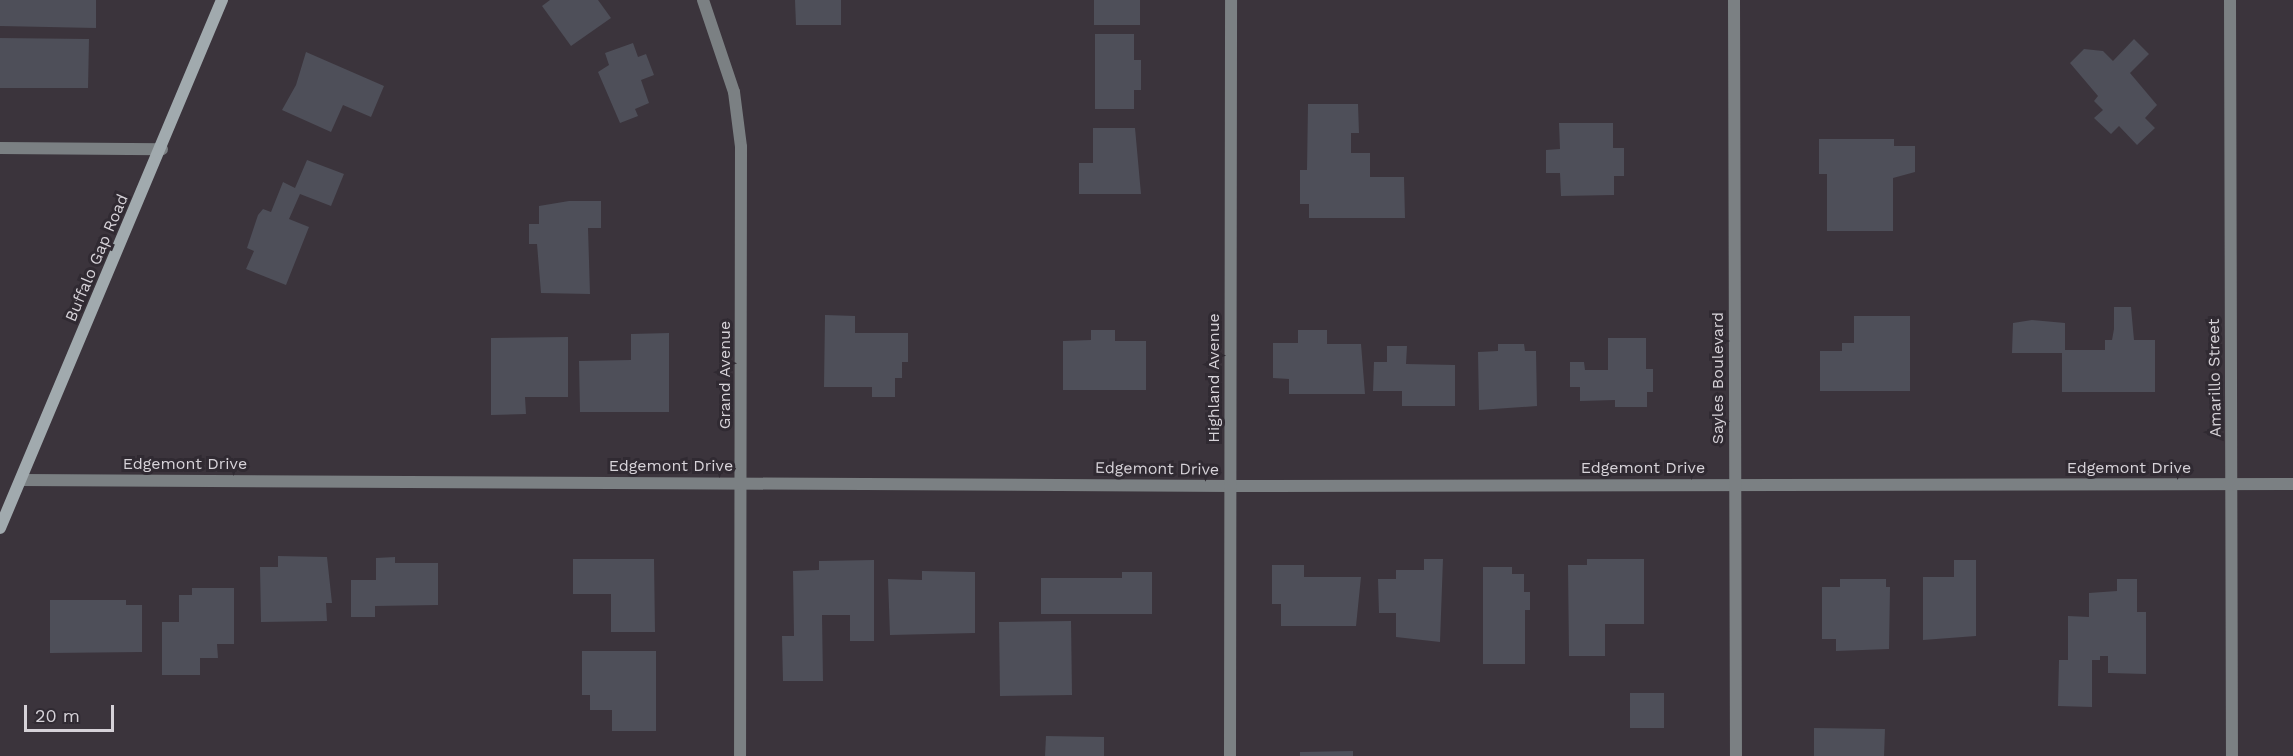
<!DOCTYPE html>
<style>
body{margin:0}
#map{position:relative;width:2293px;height:756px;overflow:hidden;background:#3b343c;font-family:"Work Sans",sans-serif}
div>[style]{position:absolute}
.building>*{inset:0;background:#4e4f59}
.minor>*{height:12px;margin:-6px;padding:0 6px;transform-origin:6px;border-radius:6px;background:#7b8083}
.tertiary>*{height:12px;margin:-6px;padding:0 6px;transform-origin:6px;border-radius:6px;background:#7b8083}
.secondary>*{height:12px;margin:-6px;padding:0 6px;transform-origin:6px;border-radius:6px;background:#a1aaae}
span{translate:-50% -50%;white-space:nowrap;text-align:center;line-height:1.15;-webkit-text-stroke:6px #302a32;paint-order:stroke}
.street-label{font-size:16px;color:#d6d2d8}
.scale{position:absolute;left:24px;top:705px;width:90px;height:27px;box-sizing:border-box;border:3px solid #d6d2d8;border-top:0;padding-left:8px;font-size:18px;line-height:21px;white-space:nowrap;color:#d6d2d8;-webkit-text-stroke:4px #302a32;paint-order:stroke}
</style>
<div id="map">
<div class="building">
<div style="clip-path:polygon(0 0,96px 0,96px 28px,0 26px)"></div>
<div style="clip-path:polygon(550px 0,598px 0,611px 18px,571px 46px,542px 6px)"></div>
<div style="clip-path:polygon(795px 0,841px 0,841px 25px,796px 25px)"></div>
<div style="clip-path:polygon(1094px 0,1140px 0,1140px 25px,1094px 25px)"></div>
<div style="clip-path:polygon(1095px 34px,1134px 34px,1134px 60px,1141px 60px,1141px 90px,1134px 90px,1134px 109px,1095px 109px)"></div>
<div style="clip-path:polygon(0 38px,89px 39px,88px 88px,0 88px)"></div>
<div style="clip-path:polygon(2134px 39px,2149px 54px,2130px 73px,2157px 105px,2145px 118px,2155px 128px,2137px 145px,2119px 126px,2111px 134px,2094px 118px,2103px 110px,2094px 101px,2098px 96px,2070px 63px,2084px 49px,2103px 51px,2113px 61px)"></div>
<div style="clip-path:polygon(633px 43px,638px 57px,646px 54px,654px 75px,641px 80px,649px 103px,635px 109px,638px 116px,620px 123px,598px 72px,609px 65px,605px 53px)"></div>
<div style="clip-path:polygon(306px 52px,384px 86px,371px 117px,343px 105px,331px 132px,282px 110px,296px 85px)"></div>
<div style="clip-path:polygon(1308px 104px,1358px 104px,1359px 133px,1351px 133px,1351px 153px,1370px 153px,1370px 177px,1404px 177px,1405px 218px,1309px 218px,1309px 204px,1300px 204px,1300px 170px,1307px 170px)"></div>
<div style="clip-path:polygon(1559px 123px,1613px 123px,1613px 148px,1624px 148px,1624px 176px,1614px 176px,1614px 195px,1561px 196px,1560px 173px,1546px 173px,1546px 150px,1560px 149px)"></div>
<div style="clip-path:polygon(1093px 128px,1135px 128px,1141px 194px,1079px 194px,1079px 163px,1093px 163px)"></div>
<div style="clip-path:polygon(1819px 139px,1894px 139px,1894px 146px,1915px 146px,1915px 172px,1893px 178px,1893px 231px,1827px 231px,1827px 174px,1819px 174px)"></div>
<div style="clip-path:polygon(307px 160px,344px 174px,331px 206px,300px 194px,289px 219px,309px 227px,286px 285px,246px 269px,254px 251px,247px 248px,258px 215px,263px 209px,271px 212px,283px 182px,295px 188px)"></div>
<div style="clip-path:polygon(569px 201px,601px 201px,601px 228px,588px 228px,590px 294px,541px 293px,537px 244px,529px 244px,529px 224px,539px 224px,539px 206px)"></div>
<div style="clip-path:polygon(2114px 307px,2131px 307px,2134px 340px,2155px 340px,2155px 392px,2062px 392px,2062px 353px,2012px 353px,2013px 323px,2032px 320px,2065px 323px,2065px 350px,2105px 350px,2105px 340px,2112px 340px,2114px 329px)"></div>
<div style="clip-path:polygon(825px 315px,855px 316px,855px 333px,908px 333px,908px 362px,902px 362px,902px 378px,895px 378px,895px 397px,872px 397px,872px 387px,824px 387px)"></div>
<div style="clip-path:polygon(1854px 316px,1910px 316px,1910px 391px,1820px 391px,1820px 351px,1842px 351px,1842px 343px,1854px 343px)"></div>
<div style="clip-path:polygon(1091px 330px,1115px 330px,1115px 341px,1146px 341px,1146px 390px,1063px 390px,1063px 341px,1091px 340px)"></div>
<div style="clip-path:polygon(1298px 330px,1327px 330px,1327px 344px,1361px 344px,1365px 394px,1289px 394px,1289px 379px,1273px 378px,1273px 343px,1298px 343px)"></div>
<div style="clip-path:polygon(669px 333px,669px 412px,580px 412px,579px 361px,631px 360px,631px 334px)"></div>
<div style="clip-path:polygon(568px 337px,568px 397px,525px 397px,526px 414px,491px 415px,491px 338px)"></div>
<div style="clip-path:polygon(1608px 338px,1646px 338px,1646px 369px,1653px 369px,1653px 392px,1647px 392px,1647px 407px,1615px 407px,1615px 400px,1580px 401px,1580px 387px,1570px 387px,1570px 362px,1584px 362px,1585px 370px,1608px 370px)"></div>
<div style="clip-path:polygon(1498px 344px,1524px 344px,1525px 351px,1536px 351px,1537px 406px,1479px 410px,1478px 352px,1498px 351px)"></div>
<div style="clip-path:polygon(1387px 346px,1407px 346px,1406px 364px,1455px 365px,1455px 406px,1402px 406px,1402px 391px,1373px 391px,1374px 362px,1387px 362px)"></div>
<div style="clip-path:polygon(278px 556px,327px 557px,332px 603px,326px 603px,327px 621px,261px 622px,260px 567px,278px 567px)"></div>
<div style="clip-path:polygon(395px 557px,395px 563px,438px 563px,438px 605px,375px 606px,375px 617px,351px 617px,351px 580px,376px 580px,376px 558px)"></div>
<div style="clip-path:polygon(573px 559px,654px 559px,655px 632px,611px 632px,611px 594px,573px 594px)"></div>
<div style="clip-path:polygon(1424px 559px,1443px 559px,1440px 642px,1396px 637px,1396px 613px,1379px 613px,1378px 579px,1396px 579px,1396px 570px,1424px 570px)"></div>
<div style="clip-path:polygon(1587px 559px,1644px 559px,1644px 624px,1605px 624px,1605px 656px,1569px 656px,1568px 565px,1587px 565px)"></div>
<div style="clip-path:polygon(874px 560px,874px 641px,850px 641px,850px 615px,822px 615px,823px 681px,783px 681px,782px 636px,794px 636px,793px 571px,819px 570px,819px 561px)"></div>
<div style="clip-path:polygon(1954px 560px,1976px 560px,1976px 636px,1923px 640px,1923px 577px,1954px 577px)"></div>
<div style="clip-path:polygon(1272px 565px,1304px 565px,1304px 577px,1361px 577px,1356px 626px,1281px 626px,1281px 604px,1272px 604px)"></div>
<div style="clip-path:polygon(1483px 567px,1512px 567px,1512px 574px,1524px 574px,1524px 592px,1530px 592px,1530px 610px,1525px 610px,1525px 664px,1483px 664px)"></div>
<div style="clip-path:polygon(922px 571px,975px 572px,975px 633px,890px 635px,888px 579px,922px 580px)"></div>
<div style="clip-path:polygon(1122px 572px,1152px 572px,1152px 614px,1041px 614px,1041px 578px,1122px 578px)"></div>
<div style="clip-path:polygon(1840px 579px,1886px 579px,1886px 587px,1890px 587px,1889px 649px,1836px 651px,1836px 639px,1822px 639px,1822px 587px,1840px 587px)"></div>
<div style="clip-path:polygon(2117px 579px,2137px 579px,2137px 612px,2146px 612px,2146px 674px,2108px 673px,2108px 656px,2100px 656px,2100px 660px,2092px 660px,2092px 707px,2058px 706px,2059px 660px,2068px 660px,2068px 616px,2089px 617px,2089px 593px,2117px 591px)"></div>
<div style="clip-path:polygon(192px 588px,234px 588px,234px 644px,217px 644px,218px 658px,200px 658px,200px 675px,162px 675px,162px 622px,179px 622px,179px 595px,192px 595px)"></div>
<div style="clip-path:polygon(50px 600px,126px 600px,126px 605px,142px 605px,142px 652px,50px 653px)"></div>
<div style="clip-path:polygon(1071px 621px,1072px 695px,1000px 696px,999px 622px)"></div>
<div style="clip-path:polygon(582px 651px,656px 651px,656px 731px,612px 731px,612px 710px,590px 710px,590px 695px,582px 695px)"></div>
<div style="clip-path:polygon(1630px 693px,1664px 693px,1664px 728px,1630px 728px)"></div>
<div style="clip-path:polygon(1814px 728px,1885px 729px,1884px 756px,1814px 756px)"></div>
<div style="clip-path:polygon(1046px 736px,1104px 737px,1104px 756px,1045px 756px)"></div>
<div style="clip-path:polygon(1353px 751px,1353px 756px,1300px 756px,1300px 752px)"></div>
</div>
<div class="minor">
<div style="left:703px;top:0;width:97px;rotate:71.4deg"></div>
<div style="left:734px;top:92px;width:55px;rotate:82.7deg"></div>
<div style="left:741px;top:147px;width:609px;rotate:90.09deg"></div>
<div style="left:2230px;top:0;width:756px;rotate:89.85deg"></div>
<div style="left:0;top:148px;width:162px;rotate:0.4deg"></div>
<div style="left:21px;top:480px;width:1210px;rotate:0.28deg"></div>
<div style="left:1231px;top:486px;width:1062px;rotate:-0.11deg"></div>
<div style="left:1230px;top:756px;width:756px;rotate:-89.92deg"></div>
</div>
<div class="tertiary">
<div style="left:1734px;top:0;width:756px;rotate:89.85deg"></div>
</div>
<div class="secondary">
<div style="left:0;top:528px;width:573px;rotate:-67.2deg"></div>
</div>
<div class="street-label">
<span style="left:97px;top:258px;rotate:-67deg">Buffalo Gap Road</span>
<span style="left:725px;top:375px;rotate:-90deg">Grand Avenue</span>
<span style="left:1214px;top:378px;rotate:-90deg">Highland Avenue</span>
<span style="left:1718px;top:378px;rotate:-90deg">Sayles Boulevard</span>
<span style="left:2215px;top:378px;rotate:-91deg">Amarillo Street</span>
<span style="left:185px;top:464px">Edgemont Drive</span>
<span style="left:671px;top:466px">Edgemont Drive</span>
<span style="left:1643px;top:468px">Edgemont Drive</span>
<span style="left:2129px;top:468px">Edgemont Drive</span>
<span style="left:1157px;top:469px;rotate:1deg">Edgemont Drive</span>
</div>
<div class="scale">20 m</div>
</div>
